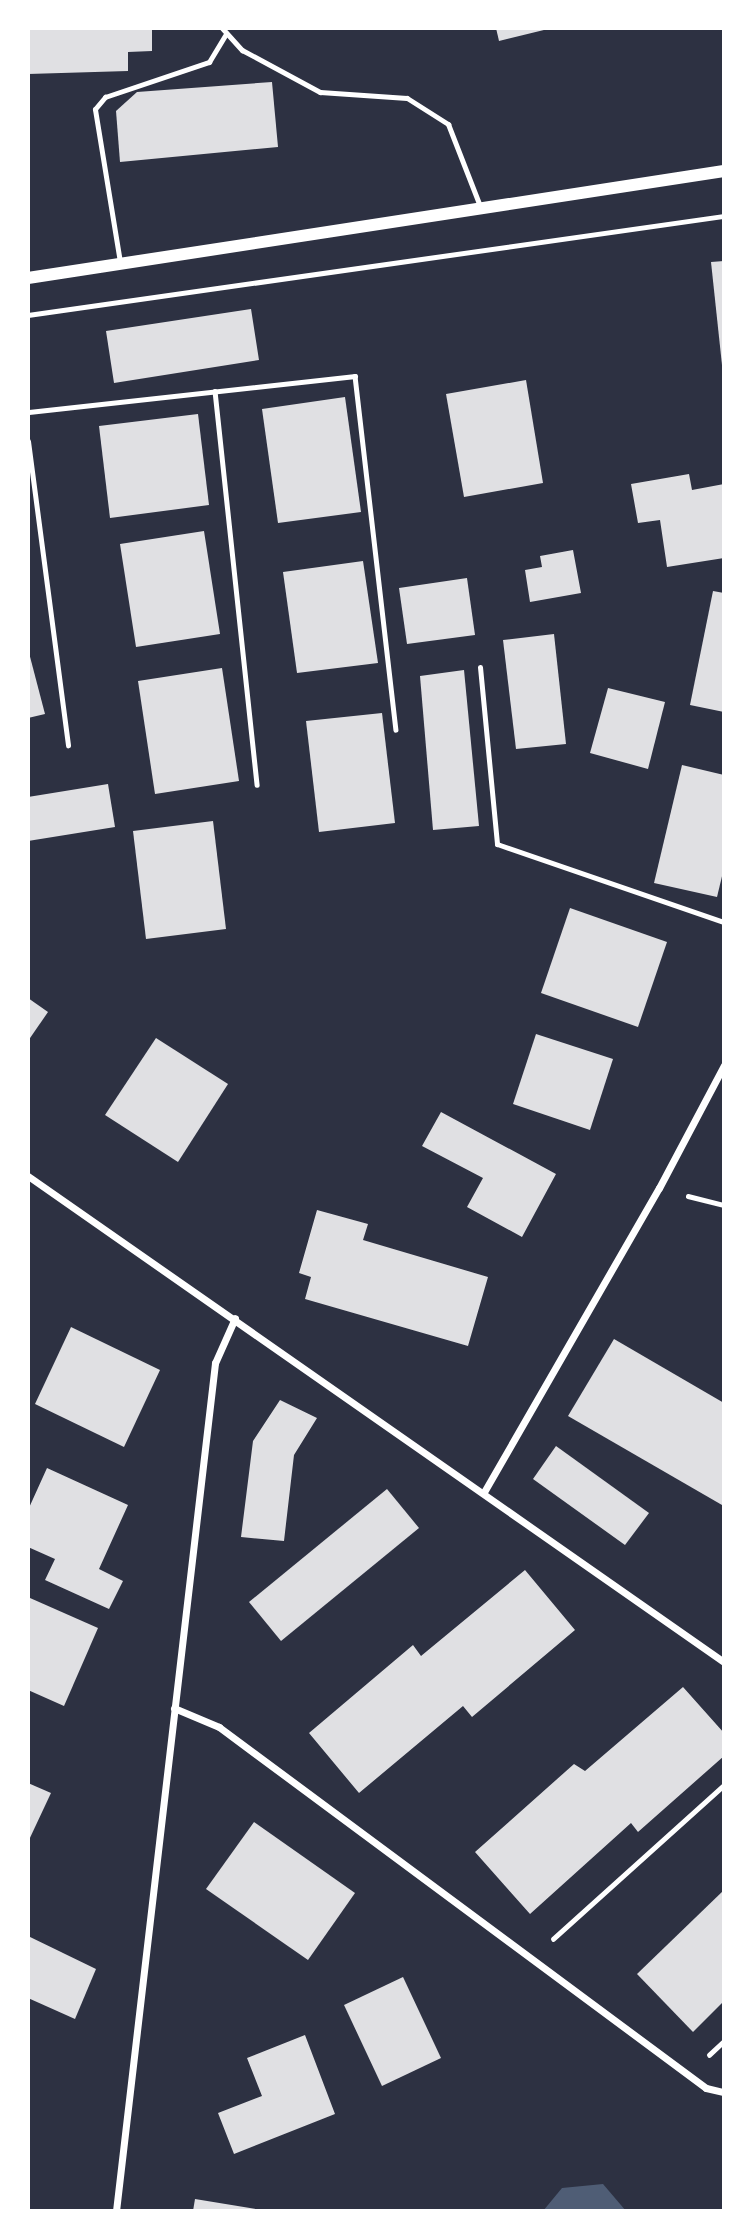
<!DOCTYPE html>
<style>
body{margin:0}
#map{position:relative;width:752px;height:2239px;overflow:hidden;background:#2d3142;font-family:"PT Sans Narrow",sans-serif}
div>[style]{position:absolute}
.water>*{inset:0;background:#4f5d75}
.building>*{inset:0;background:#e0e0e3}
.path>*{height:4.5px;margin:-2.25px;padding:0 2.25px;transform-origin:2.25px;border-radius:2.25px;background:#fff}
.service>*{height:5px;margin:-2.5px;padding:0 2.5px;transform-origin:2.5px;border-radius:2.5px;background:#fff}
.minor>*{height:7px;margin:-3.5px;padding:0 3.5px;transform-origin:3.5px;border-radius:3.5px;background:#fff}
.tertiary>*{height:12px;margin:-6px;padding:0 6px;transform-origin:6px;border-radius:6px;background:#fff}
span{translate:-50% -50%;white-space:nowrap;text-align:center;line-height:1.15;-webkit-text-stroke:5px #fff;paint-order:stroke}
.frame{position:absolute;inset:0;border:30px solid #fff;pointer-events:none}
</style>
<div id="map">
<div class="water">
<div style="clip-path:polygon(603px 2184px,626px 2211px,543px 2211px,562px 2188px)"></div>
</div>
<div class="building">
<div style="clip-path:polygon(28px 28px,152px 28px,152px 51px,128px 52px,128px 71px,28px 74px)"></div>
<div style="clip-path:polygon(496px 28px,548px 28px,548px 29px,499px 41px)"></div>
<div style="clip-path:polygon(272px 82px,278px 147px,120px 162px,116px 111px,137px 92px)"></div>
<div style="clip-path:polygon(724px 261px,724px 365px,722px 365px,711px 262px)"></div>
<div style="clip-path:polygon(251px 309px,259px 360px,114px 383px,106px 331px)"></div>
<div style="clip-path:polygon(526px 380px,543px 483px,464px 497px,446px 394px)"></div>
<div style="clip-path:polygon(345px 397px,361px 512px,278px 523px,262px 409px)"></div>
<div style="clip-path:polygon(198px 414px,209px 505px,110px 518px,99px 426px)"></div>
<div style="clip-path:polygon(689px 474px,692px 490px,724px 484px,724px 558px,667px 567px,660px 520px,638px 523px,631px 484px)"></div>
<div style="clip-path:polygon(204px 531px,220px 634px,136px 647px,120px 544px)"></div>
<div style="clip-path:polygon(573px 550px,581px 593px,530px 602px,525px 570px,542px 567px,540px 556px)"></div>
<div style="clip-path:polygon(363px 561px,378px 663px,297px 673px,283px 572px)"></div>
<div style="clip-path:polygon(467px 578px,475px 635px,407px 644px,399px 588px)"></div>
<div style="clip-path:polygon(713px 591px,724px 593px,724px 712px,690px 705px)"></div>
<div style="clip-path:polygon(554px 634px,566px 744px,516px 749px,503px 640px)"></div>
<div style="clip-path:polygon(28px 649px,45px 714px,28px 718px)"></div>
<div style="clip-path:polygon(222px 668px,239px 781px,155px 794px,138px 681px)"></div>
<div style="clip-path:polygon(464px 670px,479px 826px,433px 830px,420px 676px)"></div>
<div style="clip-path:polygon(608px 688px,665px 702px,648px 769px,590px 753px)"></div>
<div style="clip-path:polygon(382px 713px,395px 823px,319px 832px,306px 721px)"></div>
<div style="clip-path:polygon(682px 765px,724px 775px,724px 868px,717px 897px,654px 883px)"></div>
<div style="clip-path:polygon(108px 784px,115px 827px,28px 841px,28px 797px)"></div>
<div style="clip-path:polygon(213px 821px,226px 929px,146px 939px,133px 831px)"></div>
<div style="clip-path:polygon(570px 908px,667px 942px,638px 1027px,541px 993px)"></div>
<div style="clip-path:polygon(28px 998px,48px 1012px,28px 1041px)"></div>
<div style="clip-path:polygon(536px 1034px,613px 1059px,590px 1130px,513px 1104px)"></div>
<div style="clip-path:polygon(156px 1038px,228px 1084px,178px 1162px,105px 1115px)"></div>
<div style="clip-path:polygon(441px 1112px,556px 1174px,522px 1237px,467px 1207px,483px 1178px,422px 1146px)"></div>
<div style="clip-path:polygon(317px 1210px,368px 1224px,363px 1240px,488px 1277px,468px 1346px,305px 1299px,311px 1277px,299px 1273px)"></div>
<div style="clip-path:polygon(71px 1327px,160px 1370px,124px 1447px,35px 1404px)"></div>
<div style="clip-path:polygon(614px 1339px,724px 1403px,722px 1505px,568px 1416px)"></div>
<div style="clip-path:polygon(280px 1400px,317px 1418px,294px 1455px,284px 1541px,241px 1537px,253px 1441px)"></div>
<div style="clip-path:polygon(556px 1446px,649px 1513px,625px 1545px,533px 1479px)"></div>
<div style="clip-path:polygon(47px 1468px,128px 1505px,99px 1569px,123px 1581px,109px 1609px,45px 1580px,55px 1559px,28px 1547px,28px 1510px)"></div>
<div style="clip-path:polygon(387px 1489px,419px 1528px,281px 1641px,249px 1602px)"></div>
<div style="clip-path:polygon(525px 1570px,575px 1630px,472px 1717px,463px 1706px,359px 1793px,309px 1733px,413px 1645px,421px 1656px)"></div>
<div style="clip-path:polygon(30px 1598px,98px 1628px,64px 1706px,28px 1690px)"></div>
<div style="clip-path:polygon(683px 1687px,724px 1733px,724px 1756px,638px 1832px,631px 1823px,530px 1914px,475px 1852px,574px 1764px,585px 1771px)"></div>
<div style="clip-path:polygon(28px 1783px,51px 1793px,28px 1842px)"></div>
<div style="clip-path:polygon(254px 1822px,355px 1893px,308px 1960px,206px 1889px)"></div>
<div style="clip-path:polygon(724px 1890px,724px 2001px,693px 2032px,637px 1974px)"></div>
<div style="clip-path:polygon(28px 1936px,96px 1969px,75px 2019px,28px 1998px)"></div>
<div style="clip-path:polygon(403px 1977px,441px 2058px,382px 2086px,344px 2005px)"></div>
<div style="clip-path:polygon(305px 2035px,335px 2114px,234px 2154px,218px 2113px,262px 2096px,247px 2058px)"></div>
<div style="clip-path:polygon(195px 2199px,262px 2210px,262px 2211px,193px 2211px)"></div>
</div>
<div class="path">
<div style="left:28px;top:315px;width:703px;rotate:-8.1deg"></div>
<div style="left:215px;top:391px;width:396px;rotate:83.9deg"></div>
<div style="left:29px;top:412px;width:328px;rotate:-6.3deg"></div>
<div style="left:355px;top:376px;width:356px;rotate:83.4deg"></div>
<div style="left:688px;top:1196px;width:37px;rotate:14deg"></div>
<div style="left:553px;top:1939px;width:230px;rotate:-42deg"></div>
<div style="left:709px;top:2055px;width:21px;rotate:-43deg"></div>
</div>
<div class="service">
<div style="left:222px;top:28px;width:30px;rotate:48deg"></div>
<div style="left:242px;top:50px;width:89px;rotate:28.3deg"></div>
<div style="left:320px;top:92px;width:87px;rotate:3.9deg"></div>
<div style="left:407px;top:98px;width:49px;rotate:32.4deg"></div>
<div style="left:448px;top:124px;width:88px;rotate:68.7deg"></div>
<div style="left:120px;top:262px;width:155px;rotate:-99.3deg"></div>
<div style="left:95px;top:109px;width:16px;rotate:-50deg"></div>
<div style="left:105px;top:97px;width:110px;rotate:-18.6deg"></div>
<div style="left:209px;top:62px;width:31px;rotate:-59deg"></div>
<div style="left:28px;top:441px;width:307px;rotate:82.5deg"></div>
<div style="left:480px;top:667px;width:178px;rotate:84.5deg"></div>
<div style="left:497px;top:844px;width:240px;rotate:19deg"></div>
</div>
<div class="minor">
<div style="left:28px;top:1176px;width:849px;rotate:34.93deg"></div>
<div style="left:484px;top:1492px;width:351px;rotate:-60.1deg"></div>
<div style="left:659px;top:1188px;width:139px;rotate:-62.1deg"></div>
<div style="left:174px;top:1708px;width:49px;rotate:22.9deg"></div>
<div style="left:219px;top:1727px;width:606px;rotate:36.55deg"></div>
<div style="left:706px;top:2088px;width:18px;rotate:13deg"></div>
<div style="left:116px;top:2211px;width:854px;rotate:-83.34deg"></div>
<div style="left:215px;top:1363px;width:49px;rotate:-66deg"></div>
</div>
<div class="tertiary">
<div style="left:28px;top:278px;width:704px;rotate:-8.74deg"></div>
</div>
<div class="frame"></div>
</div>
